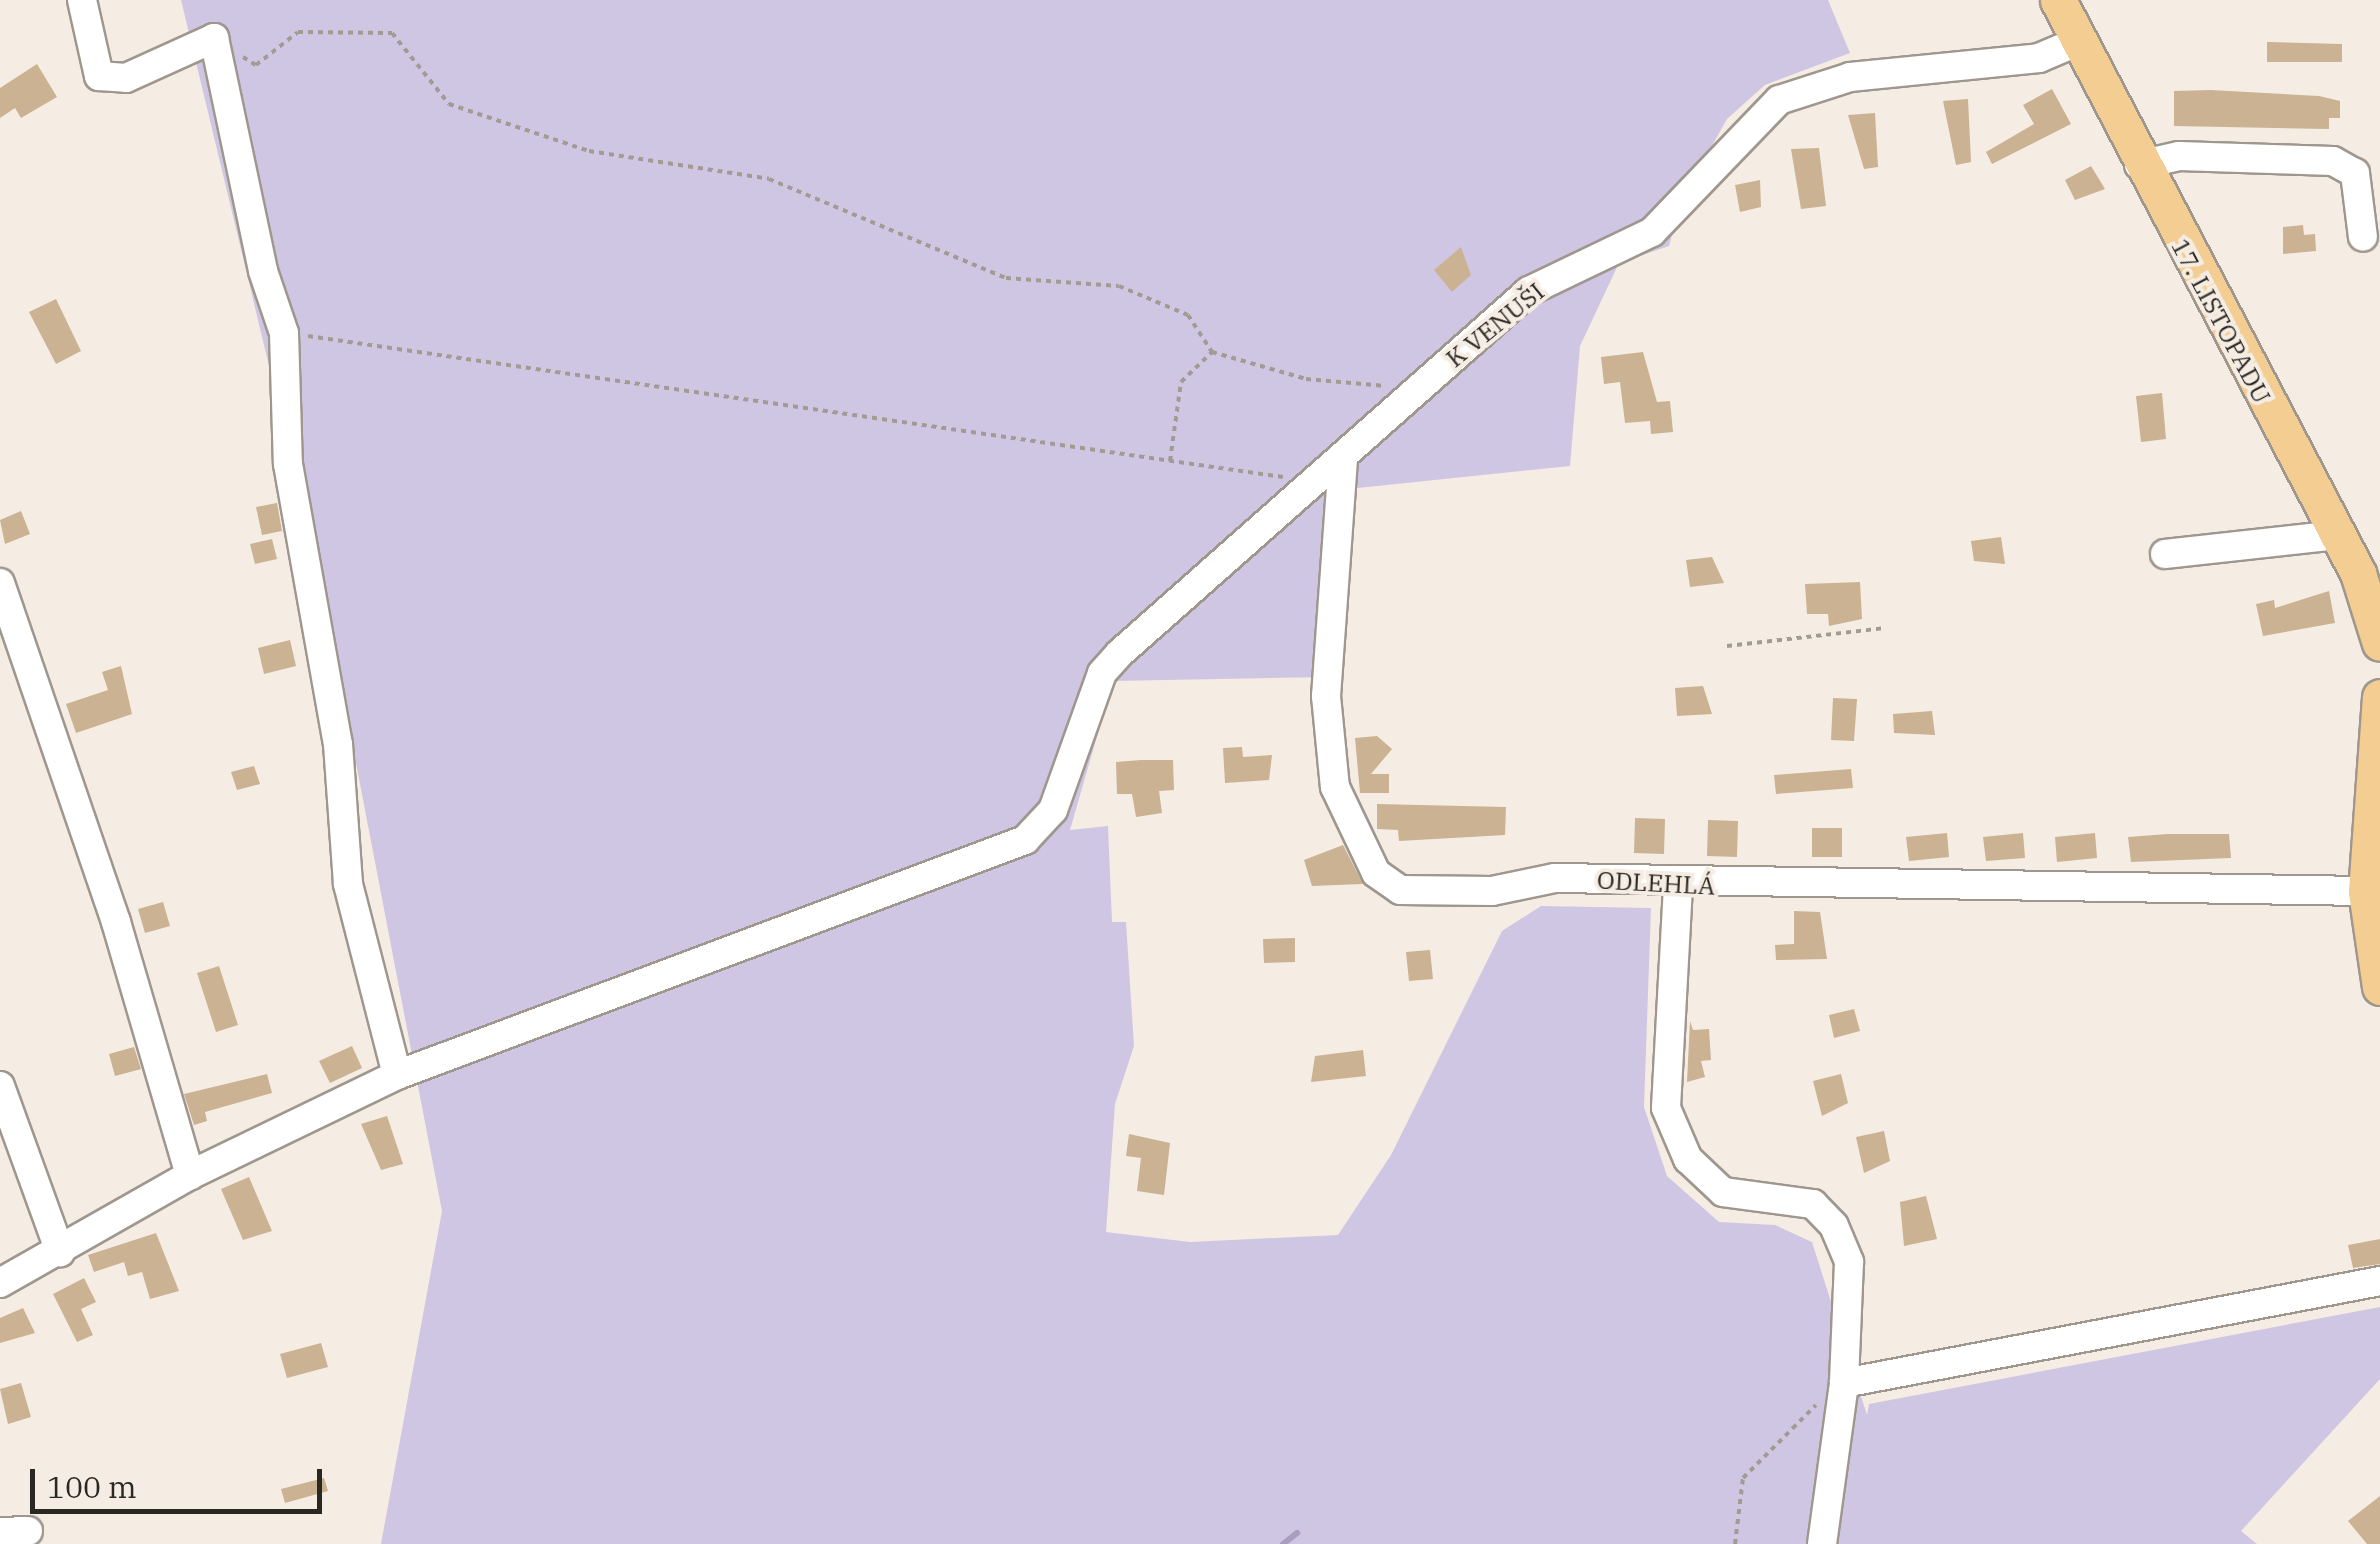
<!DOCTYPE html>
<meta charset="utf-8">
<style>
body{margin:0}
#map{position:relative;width:2380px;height:1544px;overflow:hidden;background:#f5ede3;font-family:"IBM Plex Serif",serif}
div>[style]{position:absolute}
.green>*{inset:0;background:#cfc6e3}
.stream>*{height:6px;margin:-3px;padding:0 3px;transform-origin:3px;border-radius:3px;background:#a99dc0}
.building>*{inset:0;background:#cab293}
.path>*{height:4px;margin-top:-2px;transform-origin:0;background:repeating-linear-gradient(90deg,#a19b93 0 5px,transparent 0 10px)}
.roads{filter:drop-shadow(2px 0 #9f978e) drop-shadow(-2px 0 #9f978e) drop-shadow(0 2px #9f978e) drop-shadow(0 -2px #9f978e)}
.minor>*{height:28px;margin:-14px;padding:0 14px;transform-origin:14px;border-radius:14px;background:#fff}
.major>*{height:35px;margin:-17.5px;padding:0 17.5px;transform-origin:17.5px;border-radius:17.5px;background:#f4cd93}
span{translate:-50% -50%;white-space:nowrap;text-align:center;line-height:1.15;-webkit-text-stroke:8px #f5ede3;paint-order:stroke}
.street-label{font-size:25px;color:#2b2824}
.scale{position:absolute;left:30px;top:1469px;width:292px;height:45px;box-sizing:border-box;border:5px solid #2b2824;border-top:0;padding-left:12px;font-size:30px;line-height:35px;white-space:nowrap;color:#2b2824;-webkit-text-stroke:8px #f5ede3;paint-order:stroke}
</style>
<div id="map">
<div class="green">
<div style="clip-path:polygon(181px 0,1828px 0,1850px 53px,1765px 85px,1727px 119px,1680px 203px,1669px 246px,1619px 263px,1580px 346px,1570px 466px,1348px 489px,1329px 677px,1113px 681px,1070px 830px,1108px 826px,1112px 922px,1126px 922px,1134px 1046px,1115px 1104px,1106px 1232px,1190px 1242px,1338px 1235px,1391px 1155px,1502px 931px,1541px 906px,1651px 908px,1644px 1107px,1667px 1176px,1719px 1222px,1775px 1225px,1812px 1242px,1867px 1415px,1869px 1404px,2380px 1307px,2380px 1379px,2241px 1531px,2257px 1544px,381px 1544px,442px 1211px,322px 586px)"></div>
</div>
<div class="stream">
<div style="left:1283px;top:1544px;width:18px;rotate:-38deg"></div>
</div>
<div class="building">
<div style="clip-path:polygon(2267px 42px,2342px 44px,2342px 62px,2267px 62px)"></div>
<div style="clip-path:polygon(37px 64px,57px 97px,21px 118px,15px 108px,0 118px,0 88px)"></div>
<div style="clip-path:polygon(2052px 89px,2071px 124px,1992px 164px,1986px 152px,2034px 124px,2023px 105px)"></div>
<div style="clip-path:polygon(2211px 90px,2319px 96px,2340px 101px,2340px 118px,2329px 118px,2329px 129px,2174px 126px,2174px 91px)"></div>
<div style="clip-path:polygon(1968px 99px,1971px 162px,1956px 165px,1943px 101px)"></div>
<div style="clip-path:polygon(1875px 113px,1878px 167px,1864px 169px,1848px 115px)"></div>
<div style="clip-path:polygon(1819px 148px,1826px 206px,1801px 209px,1791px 149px)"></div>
<div style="clip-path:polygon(2091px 166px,2105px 189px,2075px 200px,2065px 180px)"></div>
<div style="clip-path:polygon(1760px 180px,1761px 207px,1740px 212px,1735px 185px)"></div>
<div style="clip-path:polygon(2303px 225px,2304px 235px,2315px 234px,2316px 251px,2283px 254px,2283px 227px)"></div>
<div style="clip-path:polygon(1461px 247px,1471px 275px,1452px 292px,1434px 270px)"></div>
<div style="clip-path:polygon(56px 299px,81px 351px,56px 364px,29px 312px)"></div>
<div style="clip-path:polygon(1643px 352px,1657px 402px,1670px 401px,1673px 432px,1651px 434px,1650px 421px,1625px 423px,1620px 382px,1604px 384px,1601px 357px)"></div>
<div style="clip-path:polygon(2162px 393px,2166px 439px,2141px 442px,2136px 396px)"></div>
<div style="clip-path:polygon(277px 503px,282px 531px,262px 535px,256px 507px)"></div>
<div style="clip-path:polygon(21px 511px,30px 534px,5px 544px,0 520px)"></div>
<div style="clip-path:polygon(2001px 537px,2005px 564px,1974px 561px,1971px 541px)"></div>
<div style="clip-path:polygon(272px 539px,277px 559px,255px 564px,250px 544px)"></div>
<div style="clip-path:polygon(1712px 557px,1724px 583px,1690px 587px,1686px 560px)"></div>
<div style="clip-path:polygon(1860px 582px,1862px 619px,1829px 626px,1828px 614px,1807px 614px,1805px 584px)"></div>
<div style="clip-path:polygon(2329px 591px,2335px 623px,2263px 636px,2256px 604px,2274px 600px,2275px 608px)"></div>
<div style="clip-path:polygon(290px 640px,296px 666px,264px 674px,258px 648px)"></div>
<div style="clip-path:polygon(121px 666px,132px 714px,76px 733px,66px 704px,108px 690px,102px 672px)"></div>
<div style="clip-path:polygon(1703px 686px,1712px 714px,1677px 716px,1675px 688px)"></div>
<div style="clip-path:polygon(1833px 698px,1857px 699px,1854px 741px,1831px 740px)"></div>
<div style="clip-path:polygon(1932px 711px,1935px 735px,1894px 733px,1893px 714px)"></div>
<div style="clip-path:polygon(1377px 736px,1392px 749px,1371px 774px,1389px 774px,1389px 793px,1360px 793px,1355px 738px)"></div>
<div style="clip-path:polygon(1242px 747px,1243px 757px,1272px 755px,1269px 780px,1225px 783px,1223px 748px)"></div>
<div style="clip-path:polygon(1141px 760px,1173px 760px,1174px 790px,1159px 791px,1162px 813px,1136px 817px,1132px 794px,1117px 794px,1116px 762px)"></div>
<div style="clip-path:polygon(254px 766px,260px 784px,237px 790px,231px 772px)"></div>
<div style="clip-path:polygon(1851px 769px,1853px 788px,1776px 794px,1774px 775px)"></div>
<div style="clip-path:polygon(1377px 804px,1506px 807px,1505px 835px,1399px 841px,1398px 830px,1377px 829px)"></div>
<div style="clip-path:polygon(1635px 818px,1665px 819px,1664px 854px,1634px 853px)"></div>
<div style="clip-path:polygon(1708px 820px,1738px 821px,1737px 857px,1707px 856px)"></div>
<div style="clip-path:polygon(1812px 828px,1842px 828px,1842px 857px,1812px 857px)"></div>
<div style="clip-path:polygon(1947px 833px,1949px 857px,1909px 861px,1906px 837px)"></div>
<div style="clip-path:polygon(2023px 833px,2025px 858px,1986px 861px,1983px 837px)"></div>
<div style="clip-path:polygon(2095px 833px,2097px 858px,2057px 862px,2055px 837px)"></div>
<div style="clip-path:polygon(2168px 834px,2229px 834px,2231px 858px,2131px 862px,2128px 837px)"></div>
<div style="clip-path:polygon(1343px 845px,1363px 884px,1312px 886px,1304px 860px)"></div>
<div style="clip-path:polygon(163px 902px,170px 926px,145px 933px,138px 909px)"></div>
<div style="clip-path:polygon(1794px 911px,1820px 912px,1827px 959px,1776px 960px,1775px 945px,1794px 944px)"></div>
<div style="clip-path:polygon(1295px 938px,1295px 962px,1264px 963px,1263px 939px)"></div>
<div style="clip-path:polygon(1430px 950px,1433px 979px,1409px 981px,1406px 952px)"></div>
<div style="clip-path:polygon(219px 966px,238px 1025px,216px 1032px,197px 973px)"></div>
<div style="clip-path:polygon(1854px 1009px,1860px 1031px,1834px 1038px,1829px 1015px)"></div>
<div style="clip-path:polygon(1690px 1021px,1693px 1030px,1709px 1029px,1711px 1060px,1701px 1061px,1705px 1077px,1687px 1082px)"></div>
<div style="clip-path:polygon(352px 1046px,362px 1068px,330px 1083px,319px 1061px)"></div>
<div style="clip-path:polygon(134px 1047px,141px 1069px,115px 1076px,109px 1054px)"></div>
<div style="clip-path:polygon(1363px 1050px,1366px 1076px,1311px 1082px,1315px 1056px)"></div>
<div style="clip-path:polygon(267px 1074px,272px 1093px,205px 1112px,207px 1121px,194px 1125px,184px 1094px)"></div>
<div style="clip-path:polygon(1841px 1074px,1848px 1103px,1822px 1116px,1813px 1081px)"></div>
<div style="clip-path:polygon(387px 1116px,403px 1164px,381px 1170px,361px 1124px)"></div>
<div style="clip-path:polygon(1884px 1131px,1890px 1161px,1864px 1173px,1856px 1137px)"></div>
<div style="clip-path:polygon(1129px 1134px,1170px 1143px,1164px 1195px,1137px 1191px,1141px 1158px,1126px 1156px)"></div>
<div style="clip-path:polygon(249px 1177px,272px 1231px,243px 1240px,221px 1189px)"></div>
<div style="clip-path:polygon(1926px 1196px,1937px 1239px,1904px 1246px,1900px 1202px)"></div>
<div style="clip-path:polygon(156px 1233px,179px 1291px,150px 1299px,142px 1272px,128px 1276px,124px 1262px,94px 1272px,88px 1255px)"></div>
<div style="clip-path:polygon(2380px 1239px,2380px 1264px,2353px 1268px,2348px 1245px)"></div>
<div style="clip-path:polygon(84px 1278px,96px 1302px,81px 1309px,93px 1335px,77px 1342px,53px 1294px)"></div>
<div style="clip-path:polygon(23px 1308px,35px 1333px,0 1343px,0 1318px)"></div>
<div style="clip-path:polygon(321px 1343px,328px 1367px,287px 1378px,280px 1354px)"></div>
<div style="clip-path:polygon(21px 1383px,31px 1417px,8px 1424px,0 1389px)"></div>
<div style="clip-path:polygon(324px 1478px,328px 1491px,285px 1503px,281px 1489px)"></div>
<div style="clip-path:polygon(2380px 1496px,2380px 1544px,2367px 1544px,2348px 1521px)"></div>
</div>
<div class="path">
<div style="left:243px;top:57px;width:15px;rotate:32deg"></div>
<div style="left:256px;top:65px;width:53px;rotate:-38.2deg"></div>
<div style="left:298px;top:32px;width:94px;rotate:0.6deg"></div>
<div style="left:392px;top:33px;width:91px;rotate:51.2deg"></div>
<div style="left:449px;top:104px;width:148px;rotate:18.6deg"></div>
<div style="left:589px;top:151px;width:182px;rotate:8.8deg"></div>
<div style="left:769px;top:179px;width:257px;rotate:22.7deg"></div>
<div style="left:1006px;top:278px;width:113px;rotate:4deg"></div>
<div style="left:1119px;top:286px;width:75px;rotate:22.8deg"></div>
<div style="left:1188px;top:315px;width:44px;rotate:57deg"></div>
<div style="left:1212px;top:352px;width:98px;rotate:16deg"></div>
<div style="left:1306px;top:379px;width:80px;rotate:5deg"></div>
<div style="left:308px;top:336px;width:985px;rotate:8.23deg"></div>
<div style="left:1170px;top:461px;width:80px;rotate:-82.1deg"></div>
<div style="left:1181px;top:382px;width:43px;rotate:-44.1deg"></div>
<div style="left:1727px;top:646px;width:158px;rotate:-6.5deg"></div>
<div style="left:1735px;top:1544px;width:66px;rotate:-83.1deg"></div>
<div style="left:1743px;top:1478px;width:103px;rotate:-45deg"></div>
</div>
<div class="roads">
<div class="minor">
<div style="left:82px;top:0;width:78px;rotate:77.4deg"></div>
<div style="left:99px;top:76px;width:27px;rotate:4deg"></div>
<div style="left:126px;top:78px;width:97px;rotate:-24.4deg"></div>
<div style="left:214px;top:38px;width:238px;rotate:78.1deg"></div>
<div style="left:263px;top:271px;width:65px;rotate:71.3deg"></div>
<div style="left:284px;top:333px;width:131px;rotate:88.3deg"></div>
<div style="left:288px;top:464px;width:284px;rotate:79.9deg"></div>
<div style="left:338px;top:744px;width:140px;rotate:85.9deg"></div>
<div style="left:348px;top:884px;width:197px;rotate:75.6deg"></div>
<div style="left:2139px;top:165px;width:41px;rotate:-12.7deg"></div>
<div style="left:2179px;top:156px;width:154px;rotate:1.9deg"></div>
<div style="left:2333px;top:161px;width:25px;rotate:29deg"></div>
<div style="left:2355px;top:173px;width:64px;rotate:82.9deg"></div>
<div style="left:1343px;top:459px;width:238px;rotate:94.1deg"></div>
<div style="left:1326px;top:696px;width:91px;rotate:84.4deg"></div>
<div style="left:1335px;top:787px;width:95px;rotate:64.5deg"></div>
<div style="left:1376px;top:873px;width:29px;rotate:35deg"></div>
<div style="left:1400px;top:890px;width:92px;rotate:0.6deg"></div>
<div style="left:1492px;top:891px;width:64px;rotate:-11.7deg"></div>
<div style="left:1555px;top:878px;width:811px;rotate:0.92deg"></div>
<div style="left:2165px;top:554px;width:173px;rotate:-6.3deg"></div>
<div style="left:0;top:583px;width:358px;rotate:71.1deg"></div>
<div style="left:116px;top:922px;width:264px;rotate:73.7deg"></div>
<div style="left:1678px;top:886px;width:222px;rotate:93.1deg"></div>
<div style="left:1666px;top:1108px;width:56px;rotate:66.7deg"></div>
<div style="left:1688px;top:1159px;width:48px;rotate:43.3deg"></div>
<div style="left:1723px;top:1192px;width:91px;rotate:7.6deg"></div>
<div style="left:1813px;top:1204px;width:30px;rotate:46deg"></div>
<div style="left:1834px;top:1226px;width:39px;rotate:67deg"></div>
<div style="left:1849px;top:1262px;width:121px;rotate:92.4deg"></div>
<div style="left:0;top:1086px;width:177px;rotate:70.1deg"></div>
<div style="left:0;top:1283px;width:219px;rotate:-29.6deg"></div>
<div style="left:190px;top:1175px;width:230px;rotate:-25.8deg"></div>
<div style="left:397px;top:1075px;width:671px;rotate:-20.52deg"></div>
<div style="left:1025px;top:840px;width:41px;rotate:-47deg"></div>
<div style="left:1053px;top:810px;width:145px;rotate:-70.3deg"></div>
<div style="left:1102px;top:673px;width:27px;rotate:-48deg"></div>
<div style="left:1120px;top:653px;width:546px;rotate:-41.51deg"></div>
<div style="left:1529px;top:291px;width:136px;rotate:-25.6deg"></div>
<div style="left:1652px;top:232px;width:183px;rotate:-46.1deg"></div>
<div style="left:1779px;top:100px;width:75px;rotate:-17.9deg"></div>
<div style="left:1850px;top:77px;width:190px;rotate:-5.7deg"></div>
<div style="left:2039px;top:58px;width:39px;rotate:-23deg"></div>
<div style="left:0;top:1532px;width:28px;rotate:-2deg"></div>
<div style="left:1822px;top:1544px;width:162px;rotate:-82.2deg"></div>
<div style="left:1844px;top:1383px;width:546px;rotate:-10.77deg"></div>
</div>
<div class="major">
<div style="left:2058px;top:0;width:647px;rotate:62.37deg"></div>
<div style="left:2358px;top:573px;width:73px;rotate:72.6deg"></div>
<div style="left:2380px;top:697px;width:195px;rotate:94.1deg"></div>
<div style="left:2366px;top:891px;width:97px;rotate:81.7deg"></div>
</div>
</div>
<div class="street-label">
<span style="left:2221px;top:321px;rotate:62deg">17. LISTOPADU</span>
<span style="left:1495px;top:325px;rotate:-39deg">K VENUŠI</span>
<span style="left:1656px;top:883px;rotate:3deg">ODLEHLÁ</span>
</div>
<div class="scale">100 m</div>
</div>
